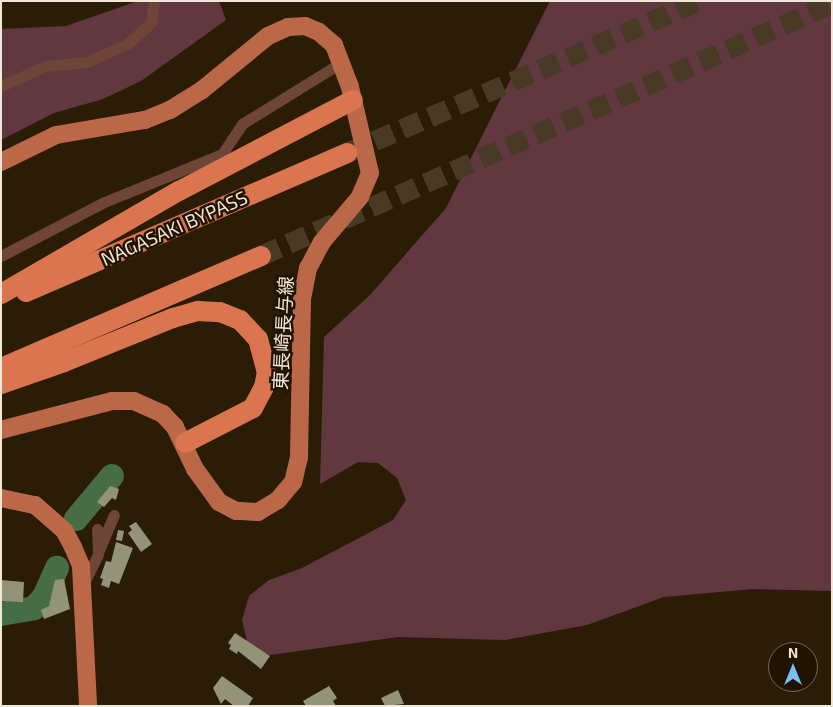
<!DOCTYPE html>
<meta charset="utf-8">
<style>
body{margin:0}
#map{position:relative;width:833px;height:707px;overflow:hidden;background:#2b1c06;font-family:"Exo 2","Noto Sans JP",sans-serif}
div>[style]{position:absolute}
.green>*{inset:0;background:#613840}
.river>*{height:24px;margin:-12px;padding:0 12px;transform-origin:12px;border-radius:12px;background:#466d45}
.building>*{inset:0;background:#939476}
.motorway-tunnel>*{height:20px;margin-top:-10px;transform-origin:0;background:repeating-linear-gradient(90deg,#493a26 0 20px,transparent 0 30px)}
.minor>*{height:11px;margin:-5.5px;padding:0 5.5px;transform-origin:5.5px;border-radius:5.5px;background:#6e4536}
.primary>*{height:18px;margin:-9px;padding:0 9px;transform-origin:9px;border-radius:9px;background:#bb6849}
.motorway>*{height:20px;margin:-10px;padding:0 10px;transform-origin:10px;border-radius:10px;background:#da7550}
span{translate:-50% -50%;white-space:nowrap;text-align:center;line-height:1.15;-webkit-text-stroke:5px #211300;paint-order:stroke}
.street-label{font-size:19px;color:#f1e7d9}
.frame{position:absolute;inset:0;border:2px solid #f1e7d9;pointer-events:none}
.north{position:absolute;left:768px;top:642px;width:50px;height:50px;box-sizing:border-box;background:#211300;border:1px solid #746857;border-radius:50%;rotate:0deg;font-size:14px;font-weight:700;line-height:20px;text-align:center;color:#f1e7d9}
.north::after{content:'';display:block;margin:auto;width:18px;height:22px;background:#7bbef8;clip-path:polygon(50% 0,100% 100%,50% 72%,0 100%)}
</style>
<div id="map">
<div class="green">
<div style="clip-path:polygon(138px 1px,219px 1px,226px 20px,141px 81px,103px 99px,54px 113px,1px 140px,1px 29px,66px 26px)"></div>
<div style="clip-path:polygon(550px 1px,832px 1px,832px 591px,753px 589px,664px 597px,587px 625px,505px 640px,398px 637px,270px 655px,248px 646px,242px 620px,249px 596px,269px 580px,302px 568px,393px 520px,406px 500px,397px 478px,378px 463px,358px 462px,320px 484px,324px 337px,370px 295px,446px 208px)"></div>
</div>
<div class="river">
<div style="left:76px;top:519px;width:56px;rotate:-50.1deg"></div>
<div style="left:1px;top:614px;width:34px;rotate:-10deg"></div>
<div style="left:34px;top:608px;width:15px;rotate:-48deg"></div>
<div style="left:44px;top:597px;width:32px;rotate:-66deg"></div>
</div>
<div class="building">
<div style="clip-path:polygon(110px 486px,119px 489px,116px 500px,112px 498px,104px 507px,97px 502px)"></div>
<div style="clip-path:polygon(136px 522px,152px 544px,141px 552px,128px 533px,132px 530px,129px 526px)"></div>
<div style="clip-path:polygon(118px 530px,124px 531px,122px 541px,116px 540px)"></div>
<div style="clip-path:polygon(116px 542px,133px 548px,119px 584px,111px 581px,109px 588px,101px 585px,103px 579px,100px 578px,106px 561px,111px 562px)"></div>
<div style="clip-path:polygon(64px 579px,70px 609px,44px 619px,41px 610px,49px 606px,55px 580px)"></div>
<div style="clip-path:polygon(1px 580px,24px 582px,23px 602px,1px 601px)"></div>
<div style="clip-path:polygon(235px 633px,270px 656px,261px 669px,238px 651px,237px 654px,229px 649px,231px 645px,228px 643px)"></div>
<div style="clip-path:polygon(222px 676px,253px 698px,248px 706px,234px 706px,225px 699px,221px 704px,213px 688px)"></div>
<div style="clip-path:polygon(329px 686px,337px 698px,333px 701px,336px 706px,306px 706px,303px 701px)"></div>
<div style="clip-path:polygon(398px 690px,404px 704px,385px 706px,381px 698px)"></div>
</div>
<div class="motorway-tunnel">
<div style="left:347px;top:153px;width:384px;rotate:-23.3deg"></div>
<div style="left:261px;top:256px;width:624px;rotate:-23.81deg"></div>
</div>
<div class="minor">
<div style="left:1px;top:86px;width:48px;rotate:-24.4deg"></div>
<div style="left:45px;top:66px;width:42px;rotate:-5.4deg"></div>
<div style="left:87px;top:62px;width:44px;rotate:-24.2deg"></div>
<div style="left:127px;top:44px;width:32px;rotate:-41deg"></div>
<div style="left:151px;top:23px;width:22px;rotate:-82deg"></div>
<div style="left:1px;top:256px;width:114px;rotate:-27.7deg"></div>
<div style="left:102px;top:203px;width:130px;rotate:-22.2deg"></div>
<div style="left:222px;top:154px;width:36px;rotate:-56deg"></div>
<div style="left:242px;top:124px;width:118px;rotate:-31.8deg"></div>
<div style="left:99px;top:550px;width:38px;rotate:-67deg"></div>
<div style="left:84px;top:583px;width:32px;rotate:-64deg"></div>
<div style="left:98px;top:554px;width:25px;rotate:-92deg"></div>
</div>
<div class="primary">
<div style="left:1px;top:162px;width:61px;rotate:-26.1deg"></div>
<div style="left:56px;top:135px;width:90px;rotate:-9.6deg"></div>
<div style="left:145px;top:120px;width:27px;rotate:-22deg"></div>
<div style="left:170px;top:110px;width:38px;rotate:-32deg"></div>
<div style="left:202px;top:90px;width:85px;rotate:-39.3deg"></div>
<div style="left:268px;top:36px;width:22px;rotate:-24deg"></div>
<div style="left:288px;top:27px;width:17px;rotate:-3deg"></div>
<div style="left:305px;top:26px;width:15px;rotate:23deg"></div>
<div style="left:319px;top:32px;width:20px;rotate:41deg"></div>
<div style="left:334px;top:45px;width:45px;rotate:69.1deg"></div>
<div style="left:350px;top:87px;width:88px;rotate:76.9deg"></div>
<div style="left:370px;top:173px;width:26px;rotate:113deg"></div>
<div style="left:360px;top:197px;width:59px;rotate:130.2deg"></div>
<div style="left:322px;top:242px;width:30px;rotate:118deg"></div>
<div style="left:308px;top:268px;width:33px;rotate:101deg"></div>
<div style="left:302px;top:300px;width:157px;rotate:91.1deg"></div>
<div style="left:299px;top:457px;width:26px;rotate:103deg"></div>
<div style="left:293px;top:482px;width:23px;rotate:130deg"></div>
<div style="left:278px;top:500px;width:23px;rotate:149deg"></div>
<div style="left:258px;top:512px;width:22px;rotate:-177deg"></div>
<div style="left:236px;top:511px;width:19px;rotate:-152deg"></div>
<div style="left:219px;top:502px;width:41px;rotate:-126deg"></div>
<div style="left:195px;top:469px;width:47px;rotate:-115.5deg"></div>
<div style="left:175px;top:427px;width:18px;rotate:-133deg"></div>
<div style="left:163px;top:414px;width:32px;rotate:-156deg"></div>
<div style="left:134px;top:401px;width:22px;rotate:180deg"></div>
<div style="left:112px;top:401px;width:115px;rotate:165.4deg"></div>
<div style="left:1px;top:498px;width:35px;rotate:12deg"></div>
<div style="left:35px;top:505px;width:38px;rotate:41deg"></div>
<div style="left:64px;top:530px;width:19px;rotate:62deg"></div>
<div style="left:73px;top:547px;width:21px;rotate:67deg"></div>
<div style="left:81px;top:566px;width:140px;rotate:87.1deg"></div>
</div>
<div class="motorway">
<div style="left:26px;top:292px;width:350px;rotate:-23.4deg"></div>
<div style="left:1px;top:294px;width:206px;rotate:-30.1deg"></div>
<div style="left:179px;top:191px;width:196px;rotate:-27.6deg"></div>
<div style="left:1px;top:368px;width:283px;rotate:-23.3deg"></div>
<div style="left:1px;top:384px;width:67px;rotate:-19.2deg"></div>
<div style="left:64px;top:362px;width:118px;rotate:-22deg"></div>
<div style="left:173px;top:318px;width:26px;rotate:-16deg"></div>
<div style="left:198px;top:311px;width:22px;rotate:3deg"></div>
<div style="left:220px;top:312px;width:22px;rotate:22deg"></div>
<div style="left:240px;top:320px;width:26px;rotate:47deg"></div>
<div style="left:258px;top:339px;width:34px;rotate:75deg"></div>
<div style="left:267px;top:372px;width:15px;rotate:101deg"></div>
<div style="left:264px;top:387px;width:24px;rotate:118deg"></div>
<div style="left:253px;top:408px;width:76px;rotate:152.8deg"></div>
</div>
<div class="street-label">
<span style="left:174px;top:228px;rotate:-24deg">NAGASAKI BYPASS</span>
<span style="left:283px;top:333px;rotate:-87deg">東長崎長与線</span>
</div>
<div class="frame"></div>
<div class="north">N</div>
</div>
